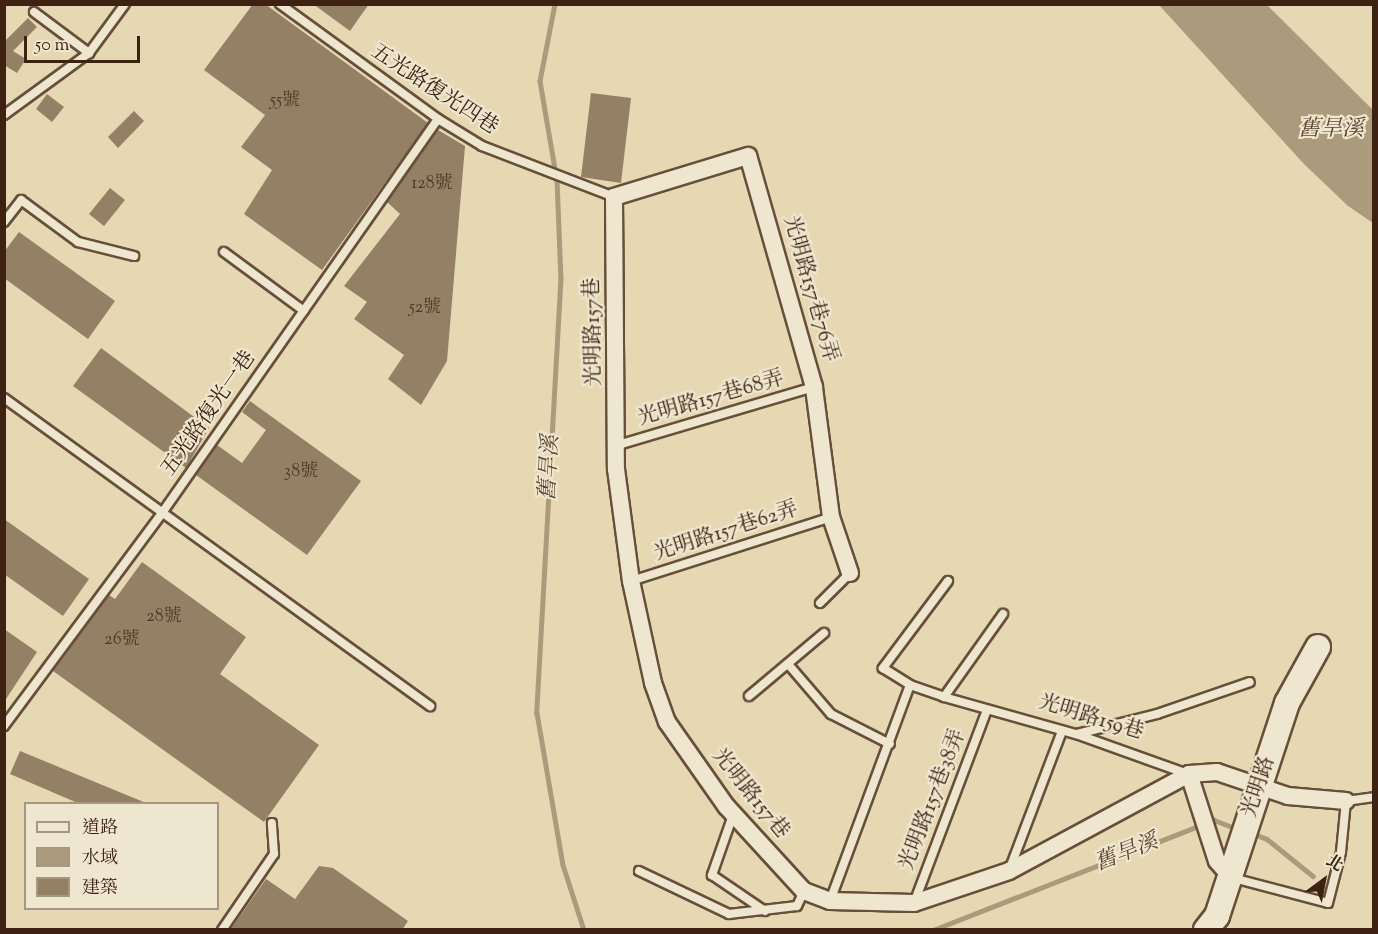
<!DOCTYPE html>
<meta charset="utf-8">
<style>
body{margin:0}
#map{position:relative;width:1378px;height:934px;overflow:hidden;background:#e5d8b3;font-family:"Sorts Mill Goudy","Noto Serif TC",serif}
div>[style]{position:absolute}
.water>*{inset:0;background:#ac9a7c}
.stream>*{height:4.5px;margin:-2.25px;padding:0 2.25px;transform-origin:2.25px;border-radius:2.25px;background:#ac9a7c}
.building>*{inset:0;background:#948065}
.roads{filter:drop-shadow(2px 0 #674f3a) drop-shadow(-2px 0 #674f3a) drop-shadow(0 2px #674f3a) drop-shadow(0 -2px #674f3a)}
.lane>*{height:8px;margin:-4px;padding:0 4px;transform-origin:4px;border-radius:4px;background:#eee6ce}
.street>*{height:16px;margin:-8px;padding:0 8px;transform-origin:8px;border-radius:8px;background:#eee6ce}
.secondary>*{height:24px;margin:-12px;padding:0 12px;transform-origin:12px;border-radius:12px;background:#eee6ce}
span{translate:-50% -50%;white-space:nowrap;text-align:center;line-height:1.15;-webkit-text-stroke:4.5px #eee6ce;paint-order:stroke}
.number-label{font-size:18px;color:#533926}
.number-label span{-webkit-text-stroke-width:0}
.street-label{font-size:21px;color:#3d2111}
.water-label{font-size:22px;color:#5e4531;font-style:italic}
.frame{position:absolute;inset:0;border:6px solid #3d2111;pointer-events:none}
.legend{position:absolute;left:24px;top:802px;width:195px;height:108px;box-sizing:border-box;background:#eee6ce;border:2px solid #a79782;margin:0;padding:8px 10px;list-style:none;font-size:18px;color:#3d2111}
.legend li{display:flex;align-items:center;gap:12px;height:30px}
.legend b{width:30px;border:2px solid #a79782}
.north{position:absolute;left:1294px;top:850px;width:60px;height:60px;-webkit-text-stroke:4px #eee6ce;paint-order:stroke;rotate:32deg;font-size:16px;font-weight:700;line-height:24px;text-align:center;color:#3d2111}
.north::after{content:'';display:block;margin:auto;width:21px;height:27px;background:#3d2111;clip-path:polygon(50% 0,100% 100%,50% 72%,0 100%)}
.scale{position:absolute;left:24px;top:36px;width:116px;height:27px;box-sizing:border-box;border:3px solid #3d2111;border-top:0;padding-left:8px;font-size:18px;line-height:21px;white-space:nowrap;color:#3d2111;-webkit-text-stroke:4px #eee6ce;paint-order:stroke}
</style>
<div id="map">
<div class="water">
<div style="clip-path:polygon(1159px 5px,1267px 5px,1373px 110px,1373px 223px,1348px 206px,1304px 164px)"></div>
</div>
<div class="stream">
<div style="left:555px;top:4px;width:78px;rotate:101deg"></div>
<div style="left:540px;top:81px;width:100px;rotate:80.3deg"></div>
<div style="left:557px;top:180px;width:98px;rotate:87.7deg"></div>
<div style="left:561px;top:278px;width:436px;rotate:93.2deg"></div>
<div style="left:537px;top:713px;width:154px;rotate:80.3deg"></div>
<div style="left:563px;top:865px;width:68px;rotate:72.1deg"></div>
<div style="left:1252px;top:833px;width:16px;rotate:22deg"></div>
<div style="left:1267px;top:839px;width:59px;rotate:38.8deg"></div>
<div style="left:933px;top:930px;width:302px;rotate:-21.4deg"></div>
<div style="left:1214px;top:820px;width:26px;rotate:21deg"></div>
</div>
<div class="building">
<div style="clip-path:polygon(253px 4px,265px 4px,428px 123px,322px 270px,244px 214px,272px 170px,241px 147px,265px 115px,204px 70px)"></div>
<div style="clip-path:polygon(313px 4px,369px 4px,350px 31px)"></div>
<div style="clip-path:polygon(28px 18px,37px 27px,13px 51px,26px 59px,17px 73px,4px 65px,4px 42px)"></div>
<div style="clip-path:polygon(591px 93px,631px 98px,621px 183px,581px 177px)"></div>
<div style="clip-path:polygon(47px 94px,64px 107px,52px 122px,36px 109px)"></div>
<div style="clip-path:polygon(134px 111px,144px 121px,118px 148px,108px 137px)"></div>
<div style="clip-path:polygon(438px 130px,465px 146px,447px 361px,421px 405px,388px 379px,404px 355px,354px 319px,367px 302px,344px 286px,400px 214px,387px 202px)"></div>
<div style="clip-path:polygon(110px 188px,125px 200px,104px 226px,89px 214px)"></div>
<div style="clip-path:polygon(19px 232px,115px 301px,88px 339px,4px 278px,4px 252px)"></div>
<div style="clip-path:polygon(101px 348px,209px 428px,186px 468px,73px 386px)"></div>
<div style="clip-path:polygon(250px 401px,361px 481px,307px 555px,196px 475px,217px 445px,242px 463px,266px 430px,242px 412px)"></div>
<div style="clip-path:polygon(4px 519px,89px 579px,63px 616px,4px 574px)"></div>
<div style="clip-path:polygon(142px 562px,246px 637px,220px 674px,319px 745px,264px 822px,53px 671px,109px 595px,115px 599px)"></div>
<div style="clip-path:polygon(4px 629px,37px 652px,4px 702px)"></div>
<div style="clip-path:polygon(20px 751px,146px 803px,146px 804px,80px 804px,10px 774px)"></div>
<div style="clip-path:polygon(319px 866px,333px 868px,408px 921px,402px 930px,230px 930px,266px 879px,295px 899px)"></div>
</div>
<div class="roads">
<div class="lane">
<div style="left:280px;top:4px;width:195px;rotate:36deg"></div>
<div style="left:438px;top:119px;width:52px;rotate:31.5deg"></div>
<div style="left:482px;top:146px;width:142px;rotate:21.1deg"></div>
<div style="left:34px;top:12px;width:69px;rotate:36.7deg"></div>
<div style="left:4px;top:115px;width:105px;rotate:-36.1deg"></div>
<div style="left:89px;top:53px;width:61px;rotate:-53.7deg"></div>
<div style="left:4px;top:222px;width:28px;rotate:-52deg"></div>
<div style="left:21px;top:200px;width:71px;rotate:36.4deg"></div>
<div style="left:78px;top:242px;width:58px;rotate:14deg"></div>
<div style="left:224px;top:252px;width:99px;rotate:36.4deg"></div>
<div style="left:4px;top:398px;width:526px;rotate:35.87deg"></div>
<div style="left:618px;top:445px;width:204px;rotate:-16.5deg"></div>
<div style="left:631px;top:581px;width:210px;rotate:-17.7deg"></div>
<div style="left:948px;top:581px;width:109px;rotate:126.8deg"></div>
<div style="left:883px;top:668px;width:32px;rotate:32deg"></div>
<div style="left:910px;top:685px;width:36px;rotate:19deg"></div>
<div style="left:944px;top:697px;width:137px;rotate:15.7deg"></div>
<div style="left:1076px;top:734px;width:119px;rotate:19.7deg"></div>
<div style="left:820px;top:603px;width:42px;rotate:-45deg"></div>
<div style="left:788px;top:664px;width:66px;rotate:49.3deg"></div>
<div style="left:831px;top:714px;width:66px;rotate:27deg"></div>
<div style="left:749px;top:696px;width:98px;rotate:-40deg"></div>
<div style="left:944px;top:697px;width:102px;rotate:-54.6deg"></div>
<div style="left:4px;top:726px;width:265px;rotate:-53.4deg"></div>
<div style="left:162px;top:513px;width:481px;rotate:-55deg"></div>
<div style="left:1077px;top:734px;width:82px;rotate:-14deg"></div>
<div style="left:1157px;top:714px;width:98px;rotate:-19deg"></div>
<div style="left:733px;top:815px;width:64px;rotate:109.3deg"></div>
<div style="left:712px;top:875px;width:64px;rotate:34.2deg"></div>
<div style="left:1010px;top:868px;width:147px;rotate:-69.2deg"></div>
<div style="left:639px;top:871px;width:100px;rotate:25.5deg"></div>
<div style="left:729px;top:914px;width:68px;rotate:-6.7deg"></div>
<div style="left:797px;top:906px;width:17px;rotate:-65deg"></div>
<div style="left:1233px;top:878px;width:98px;rotate:14.7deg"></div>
<div style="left:1328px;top:903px;width:53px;rotate:-75.7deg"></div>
<div style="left:1341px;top:852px;width:51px;rotate:-84.4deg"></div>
<div style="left:1346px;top:801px;width:28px;rotate:-8deg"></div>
<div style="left:830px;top:901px;width:230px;rotate:-69.7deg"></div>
<div style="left:914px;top:903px;width:206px;rotate:-69.3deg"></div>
<div style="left:222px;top:930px;width:92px;rotate:-55.6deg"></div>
<div style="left:274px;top:854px;width:31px;rotate:-94deg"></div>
</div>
<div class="street">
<div style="left:850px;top:573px;width:59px;rotate:-108.7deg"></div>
<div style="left:831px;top:517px;width:131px;rotate:-97.5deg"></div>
<div style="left:814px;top:387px;width:240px;rotate:-105.9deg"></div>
<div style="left:748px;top:156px;width:140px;rotate:163deg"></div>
<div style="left:614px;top:197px;width:272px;rotate:89.6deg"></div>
<div style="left:616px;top:469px;width:113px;rotate:82.4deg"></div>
<div style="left:631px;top:581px;width:104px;rotate:77.8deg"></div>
<div style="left:653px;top:683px;width:41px;rotate:70.3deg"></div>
<div style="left:667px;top:722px;width:103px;rotate:54.9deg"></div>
<div style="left:726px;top:806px;width:115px;rotate:47.5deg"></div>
<div style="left:804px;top:891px;width:28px;rotate:21deg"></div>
<div style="left:830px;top:901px;width:84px;rotate:1.4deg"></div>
<div style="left:914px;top:903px;width:100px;rotate:-18.6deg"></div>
<div style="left:1009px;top:871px;width:204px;rotate:-28.3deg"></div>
<div style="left:1189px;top:774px;width:28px;rotate:-4deg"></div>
<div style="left:1217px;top:772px;width:75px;rotate:18.7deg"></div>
<div style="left:1288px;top:796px;width:58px;rotate:4.9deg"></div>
<div style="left:1189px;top:774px;width:91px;rotate:72.2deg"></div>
<div style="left:1217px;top:861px;width:20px;rotate:49deg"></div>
</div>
<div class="secondary">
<div style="left:1206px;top:930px;width:18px;rotate:-52deg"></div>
<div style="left:1217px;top:916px;width:224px;rotate:-71.8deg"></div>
<div style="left:1287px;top:703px;width:64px;rotate:-61deg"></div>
</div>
</div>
<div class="number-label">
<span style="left:285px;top:101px">55號</span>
<span style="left:432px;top:184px">128號</span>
<span style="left:425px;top:308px">52號</span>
<span style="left:301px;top:472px">38號</span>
<span style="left:164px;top:617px">28號</span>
<span style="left:122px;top:640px">26號</span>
</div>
<div class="street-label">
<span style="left:434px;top:90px;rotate:33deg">五光路復光四巷</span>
<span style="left:810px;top:289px;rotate:74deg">光明路157巷76弄</span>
<span style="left:594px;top:332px;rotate:-91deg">光明路157巷</span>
<span style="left:711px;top:399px;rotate:-16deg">光明路157巷68弄</span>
<span style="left:209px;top:414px;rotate:-55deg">五光路復光一巷</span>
<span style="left:726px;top:532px;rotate:-18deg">光明路157巷62弄</span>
<span style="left:1091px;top:718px;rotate:17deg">光明路159巷</span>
<span style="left:1259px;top:787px;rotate:-72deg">光明路</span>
<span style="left:750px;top:794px;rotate:51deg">光明路157巷</span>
<span style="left:933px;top:800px;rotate:-69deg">光明路157巷38弄</span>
</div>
<div class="water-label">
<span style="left:1331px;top:131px">舊旱溪</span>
<span style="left:551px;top:468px;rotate:-87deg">舊旱溪</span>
<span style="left:1127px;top:854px;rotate:-21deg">舊旱溪</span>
</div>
<div class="frame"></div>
<ul class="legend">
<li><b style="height:8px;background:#eee6ce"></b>道路</li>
<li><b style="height:16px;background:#ac9a7c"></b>水域</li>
<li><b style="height:16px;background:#948065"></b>建築</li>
</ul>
<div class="north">北</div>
<div class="scale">50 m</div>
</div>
